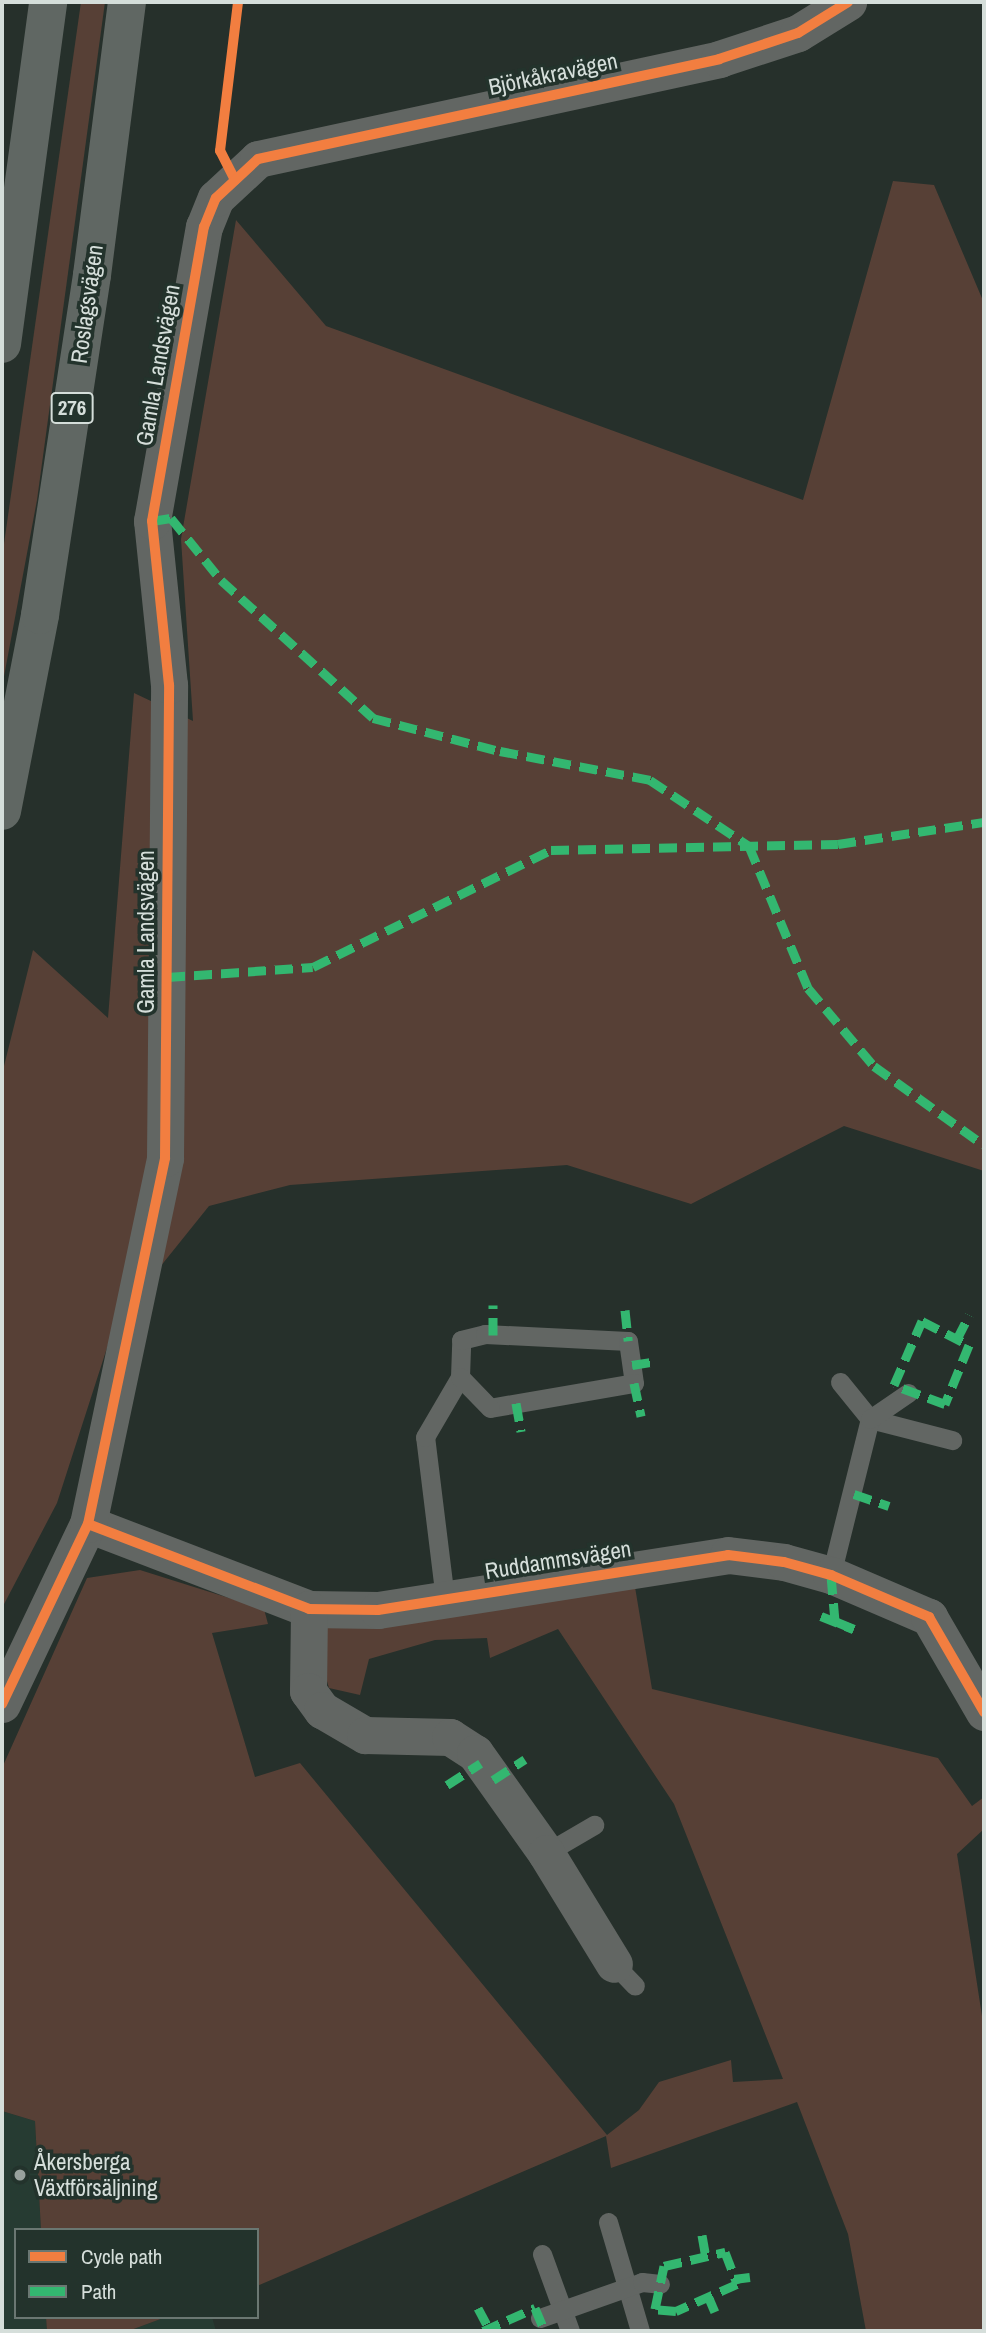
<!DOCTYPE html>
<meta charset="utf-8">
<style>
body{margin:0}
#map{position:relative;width:986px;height:2333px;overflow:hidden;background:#26302b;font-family:"Archivo Narrow",sans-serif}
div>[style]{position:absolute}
.built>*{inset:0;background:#263b32}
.green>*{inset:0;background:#574036}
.service>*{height:19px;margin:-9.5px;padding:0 9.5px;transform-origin:9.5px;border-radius:9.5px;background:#626663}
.minor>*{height:37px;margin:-18.5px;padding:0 18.5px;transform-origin:18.5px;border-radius:18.5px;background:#626663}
.primary>*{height:38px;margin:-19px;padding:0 19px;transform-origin:19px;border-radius:19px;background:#606763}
.quiet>*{height:9px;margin-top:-4.5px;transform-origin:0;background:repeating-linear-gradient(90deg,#33b770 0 18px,transparent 0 27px)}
.cycleway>*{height:10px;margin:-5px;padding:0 5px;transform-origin:5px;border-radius:5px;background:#f27e40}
.dots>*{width:19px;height:19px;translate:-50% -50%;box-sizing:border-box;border:4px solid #23332c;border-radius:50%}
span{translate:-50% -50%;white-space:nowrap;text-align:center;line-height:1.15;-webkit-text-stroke:7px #23332c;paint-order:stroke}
.shield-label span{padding:2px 5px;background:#23332c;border:2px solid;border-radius:5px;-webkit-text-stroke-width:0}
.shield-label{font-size:21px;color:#d5deda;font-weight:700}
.street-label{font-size:23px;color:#d5deda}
.poi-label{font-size:23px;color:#d5deda}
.left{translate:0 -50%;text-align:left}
.frame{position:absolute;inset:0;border:4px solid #d5deda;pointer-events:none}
.legend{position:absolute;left:14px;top:2228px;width:245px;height:91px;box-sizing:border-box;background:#23332c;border:2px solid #6a7772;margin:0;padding:9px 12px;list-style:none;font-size:21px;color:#d5deda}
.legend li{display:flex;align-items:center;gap:14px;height:35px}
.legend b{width:35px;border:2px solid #6a7772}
</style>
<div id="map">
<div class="built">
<div style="clip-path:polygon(2px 2111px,35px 2121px,41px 2230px,16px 2230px,16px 2317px,46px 2317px,47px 2331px,2px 2331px)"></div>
<div style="clip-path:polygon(166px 2317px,212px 2317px,216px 2331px,101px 2331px,131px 2330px)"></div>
</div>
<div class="green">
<div style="clip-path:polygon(81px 2px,105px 2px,37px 500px,2px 687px,2px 558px)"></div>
<div style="clip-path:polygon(893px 181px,934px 185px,984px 303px,984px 1171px,844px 1126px,691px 1204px,567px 1165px,290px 1185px,209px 1206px,115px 1323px,57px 1503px,2px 1608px,2px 1074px,33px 950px,108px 1018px,134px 693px,193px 721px,181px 539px,236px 220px,326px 326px,803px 500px)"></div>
<div style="clip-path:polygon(140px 1570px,264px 1609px,268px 1624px,212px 1633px,255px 1777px,300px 1763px,607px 2135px,639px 2110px,659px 2082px,731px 2060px,733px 2082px,783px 2079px,674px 1804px,558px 1629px,490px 1658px,487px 1638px,435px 1640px,369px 1659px,360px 1695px,329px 1688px,319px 1653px,319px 1622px,635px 1587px,652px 1689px,938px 1758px,972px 1806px,984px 1797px,984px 1829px,957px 1854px,984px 2029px,983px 2331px,866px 2331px,848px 2234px,797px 2102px,611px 2168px,606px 2136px,257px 2286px,257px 2230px,41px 2230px,35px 2121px,2px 2111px,2px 1768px,87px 1578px)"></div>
<div style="clip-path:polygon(46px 2317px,166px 2317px,131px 2330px,101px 2331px,47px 2331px)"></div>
</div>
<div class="service">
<div style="left:840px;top:1382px;width:48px;rotate:51deg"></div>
<div style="left:870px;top:1419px;width:85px;rotate:14.4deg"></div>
<div style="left:831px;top:1575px;width:161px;rotate:-76deg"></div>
<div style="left:870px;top:1419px;width:46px;rotate:-34.4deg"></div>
<div style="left:445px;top:1599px;width:163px;rotate:-97deg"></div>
<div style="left:425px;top:1437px;width:69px;rotate:-59.7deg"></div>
<div style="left:460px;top:1377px;width:37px;rotate:-88deg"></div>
<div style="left:461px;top:1340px;width:25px;rotate:-14deg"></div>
<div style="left:485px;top:1334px;width:143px;rotate:2.8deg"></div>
<div style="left:628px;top:1341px;width:42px;rotate:81.9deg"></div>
<div style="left:634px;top:1383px;width:146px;rotate:170.2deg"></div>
<div style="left:490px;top:1408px;width:43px;rotate:-134.1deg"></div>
<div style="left:546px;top:1853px;width:56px;rotate:-30.3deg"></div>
<div style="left:614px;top:1964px;width:30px;rotate:46deg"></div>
<div style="left:608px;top:2222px;width:114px;rotate:73.6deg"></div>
<div style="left:542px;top:2254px;width:82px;rotate:70deg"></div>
<div style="left:540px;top:2318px;width:108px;rotate:-19.4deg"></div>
<div style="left:642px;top:2282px;width:18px;rotate:6deg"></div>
</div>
<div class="minor">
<div style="left:88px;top:1524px;width:237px;rotate:21deg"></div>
<div style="left:309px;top:1609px;width:69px;rotate:0.8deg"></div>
<div style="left:378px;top:1610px;width:354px;rotate:-8.9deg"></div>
<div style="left:728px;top:1555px;width:56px;rotate:7.1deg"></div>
<div style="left:784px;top:1562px;width:49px;rotate:15.5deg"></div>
<div style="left:831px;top:1575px;width:107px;rotate:23.2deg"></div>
<div style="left:929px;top:1617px;width:110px;rotate:59.9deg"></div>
<div style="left:309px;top:1609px;width:82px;rotate:90.7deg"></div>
<div style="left:308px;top:1691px;width:24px;rotate:54deg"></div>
<div style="left:322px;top:1710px;width:50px;rotate:30.2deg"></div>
<div style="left:365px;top:1735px;width:85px;rotate:1.3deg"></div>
<div style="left:450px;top:1737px;width:30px;rotate:33deg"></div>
<div style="left:475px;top:1753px;width:123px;rotate:54.6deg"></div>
<div style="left:546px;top:1853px;width:130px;rotate:58.5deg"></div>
<div style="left:2px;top:1704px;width:199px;rotate:-64.5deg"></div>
<div style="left:88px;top:1524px;width:374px;rotate:-78.1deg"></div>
<div style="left:165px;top:1158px;width:473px;rotate:-89.5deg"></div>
<div style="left:169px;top:685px;width:165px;rotate:-95.9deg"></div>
<div style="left:152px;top:521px;width:299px;rotate:-80deg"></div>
<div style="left:204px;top:227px;width:31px;rotate:-68deg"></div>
<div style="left:216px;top:198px;width:57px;rotate:-42.9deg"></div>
<div style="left:258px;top:159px;width:472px;rotate:-12.2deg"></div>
<div style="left:719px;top:59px;width:83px;rotate:-18.2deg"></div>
<div style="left:798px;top:33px;width:59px;rotate:-31.8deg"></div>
</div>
<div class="primary">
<div style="left:2px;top:344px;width:345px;rotate:-82.3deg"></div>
<div style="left:2px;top:811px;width:200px;rotate:-79deg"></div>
<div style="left:40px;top:615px;width:344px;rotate:-81.3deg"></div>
<div style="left:92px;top:275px;width:275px;rotate:-82.7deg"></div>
</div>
<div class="quiet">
<div style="left:152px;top:521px;width:19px;rotate:-9deg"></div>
<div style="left:171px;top:518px;width:80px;rotate:51.1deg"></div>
<div style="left:221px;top:580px;width:205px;rotate:42.2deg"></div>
<div style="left:373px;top:718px;width:131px;rotate:14.6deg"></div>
<div style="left:500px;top:751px;width:153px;rotate:10.9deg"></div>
<div style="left:650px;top:780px;width:119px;rotate:33.7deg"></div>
<div style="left:749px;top:846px;width:154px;rotate:67.4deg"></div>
<div style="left:808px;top:988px;width:102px;rotate:49.8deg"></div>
<div style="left:874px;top:1066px;width:135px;rotate:35.7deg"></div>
<div style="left:167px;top:977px;width:146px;rotate:-3.9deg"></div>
<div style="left:313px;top:967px;width:265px;rotate:-26.2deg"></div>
<div style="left:551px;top:850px;width:287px;rotate:-1.2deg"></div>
<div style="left:838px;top:844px;width:148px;rotate:-8.6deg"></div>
<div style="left:625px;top:1310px;width:31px;rotate:84deg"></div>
<div style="left:922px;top:1321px;width:53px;rotate:27.1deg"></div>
<div style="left:969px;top:1345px;width:64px;rotate:112.1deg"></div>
<div style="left:945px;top:1404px;width:54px;rotate:-159.6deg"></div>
<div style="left:894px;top:1385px;width:70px;rotate:-66.4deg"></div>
<div style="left:493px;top:1335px;width:30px;rotate:-90deg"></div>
<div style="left:957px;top:1339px;width:27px;rotate:-63deg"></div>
<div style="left:632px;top:1365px;width:20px;rotate:-9deg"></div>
<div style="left:634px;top:1383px;width:34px;rotate:78deg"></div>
<div style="left:516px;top:1403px;width:29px;rotate:80deg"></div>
<div style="left:854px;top:1494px;width:37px;rotate:19deg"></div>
<div style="left:821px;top:1616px;width:35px;rotate:22deg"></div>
<div style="left:854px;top:1629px;width:21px;rotate:-157deg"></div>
<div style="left:835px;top:1621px;width:46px;rotate:-95deg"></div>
<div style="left:493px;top:1780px;width:38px;rotate:-33deg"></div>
<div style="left:447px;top:1785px;width:40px;rotate:-32.9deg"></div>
<div style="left:702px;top:2235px;width:22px;rotate:80deg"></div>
<div style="left:725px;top:2252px;width:34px;rotate:69deg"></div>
<div style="left:737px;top:2284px;width:67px;rotate:156.1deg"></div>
<div style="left:676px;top:2311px;width:21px;rotate:-175deg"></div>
<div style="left:655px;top:2309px;width:44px;rotate:-78.2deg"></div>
<div style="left:664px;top:2266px;width:63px;rotate:-12.9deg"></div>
<div style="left:734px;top:2279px;width:16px;rotate:-7deg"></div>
<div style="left:709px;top:2298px;width:15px;rotate:67deg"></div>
<div style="left:478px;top:2308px;width:24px;rotate:62deg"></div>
<div style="left:483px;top:2331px;width:57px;rotate:-23.9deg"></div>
<div style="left:535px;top:2308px;width:25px;rotate:67deg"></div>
</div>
<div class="cycleway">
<div style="left:235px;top:180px;width:33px;rotate:-117deg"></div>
<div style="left:220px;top:151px;width:150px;rotate:-83.1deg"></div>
<div style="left:88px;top:1524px;width:237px;rotate:21deg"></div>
<div style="left:309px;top:1609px;width:69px;rotate:0.8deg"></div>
<div style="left:378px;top:1610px;width:354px;rotate:-8.9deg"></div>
<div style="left:728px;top:1555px;width:56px;rotate:7.1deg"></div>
<div style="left:784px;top:1562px;width:49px;rotate:15.5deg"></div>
<div style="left:831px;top:1575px;width:107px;rotate:23.2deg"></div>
<div style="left:929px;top:1617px;width:110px;rotate:59.9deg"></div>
<div style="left:2px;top:1704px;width:199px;rotate:-64.5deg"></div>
<div style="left:88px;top:1524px;width:374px;rotate:-78.1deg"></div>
<div style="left:165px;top:1158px;width:473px;rotate:-89.5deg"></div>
<div style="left:169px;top:685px;width:165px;rotate:-95.9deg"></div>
<div style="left:152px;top:521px;width:299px;rotate:-80deg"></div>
<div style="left:204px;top:227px;width:31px;rotate:-68deg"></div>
<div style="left:216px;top:198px;width:57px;rotate:-42.9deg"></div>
<div style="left:258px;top:159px;width:472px;rotate:-12.2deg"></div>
<div style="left:719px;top:59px;width:83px;rotate:-18.2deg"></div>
<div style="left:798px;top:33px;width:59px;rotate:-31.8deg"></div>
</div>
<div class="dots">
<div style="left:20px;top:2175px;background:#98a19d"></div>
</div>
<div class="shield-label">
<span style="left:72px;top:408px">276</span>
</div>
<div class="street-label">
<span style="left:553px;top:74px;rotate:-12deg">Björkåkravägen</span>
<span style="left:87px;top:304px;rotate:-82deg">Roslagsvägen</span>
<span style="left:158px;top:365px;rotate:-80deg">Gamla Landsvägen</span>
<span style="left:146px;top:932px;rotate:-90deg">Gamla Landsvägen</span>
<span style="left:558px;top:1560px;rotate:-9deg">Ruddammsvägen</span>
</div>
<div class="poi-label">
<span class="left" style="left:34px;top:2175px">Åkersberga<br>Växtförsäljning</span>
</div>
<div class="frame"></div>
<ul class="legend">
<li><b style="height:9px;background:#f27e40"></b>Cycle path</li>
<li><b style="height:9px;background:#33b770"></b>Path</li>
</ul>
</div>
